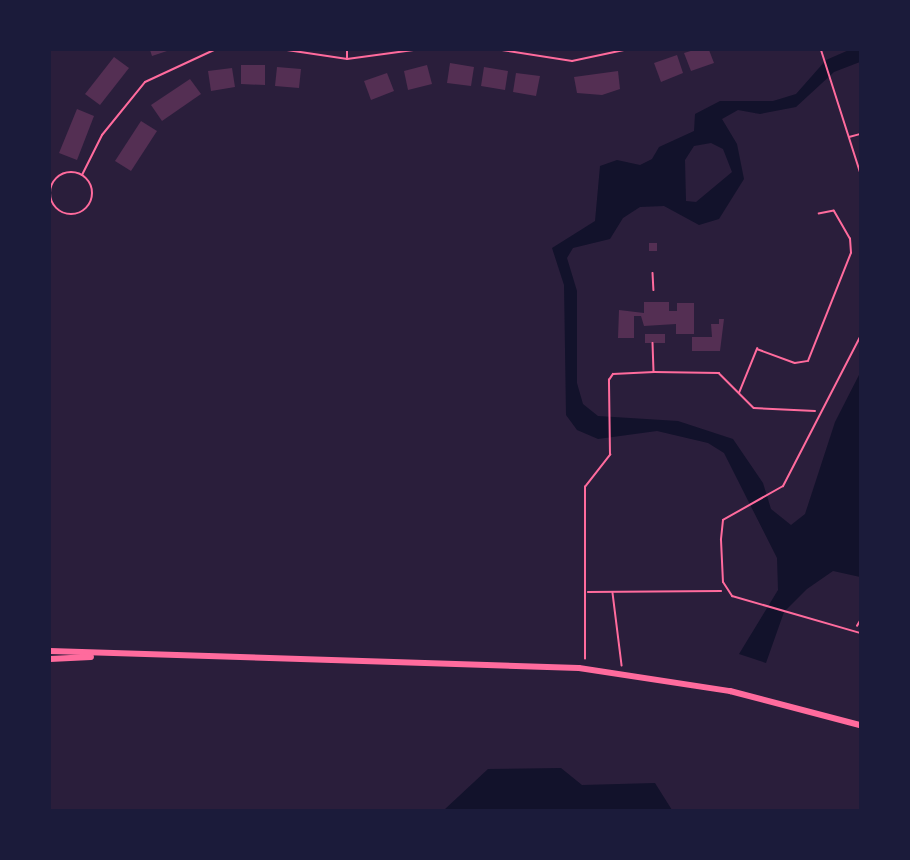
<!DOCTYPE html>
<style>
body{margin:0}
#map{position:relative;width:910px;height:860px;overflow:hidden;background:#1b1b3a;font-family:"Times New Roman",serif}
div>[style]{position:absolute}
.green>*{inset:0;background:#2a1e3b}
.water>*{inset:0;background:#12122b}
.building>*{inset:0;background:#542f53}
.path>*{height:1.5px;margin:-0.75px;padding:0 0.75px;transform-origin:0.75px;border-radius:0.75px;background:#ff6b9d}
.service>*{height:2px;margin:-1px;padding:0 1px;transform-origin:1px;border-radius:1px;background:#ff6b9d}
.service>.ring{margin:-1px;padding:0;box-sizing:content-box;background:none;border:2px solid #ff6b9d;border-radius:50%}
.secondary>*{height:6px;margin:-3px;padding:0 3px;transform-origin:3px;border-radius:3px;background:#ff6b9d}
span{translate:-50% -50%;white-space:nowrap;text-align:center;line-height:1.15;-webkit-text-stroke:6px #1b1b3a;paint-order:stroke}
.frame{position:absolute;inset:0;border:51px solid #1b1b3a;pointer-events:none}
</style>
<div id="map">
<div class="green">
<div style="clip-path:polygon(50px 50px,860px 50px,860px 810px,50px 810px)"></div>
</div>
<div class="water">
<div style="clip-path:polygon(evenodd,849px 50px,860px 50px,860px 62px,834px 72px,796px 107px,760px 114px,738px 110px,722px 119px,737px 144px,744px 179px,719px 219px,699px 225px,664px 206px,640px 207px,623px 218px,610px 239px,573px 248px,567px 258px,577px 291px,577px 383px,583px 404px,598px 416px,678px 421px,733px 439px,763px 483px,771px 509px,791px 525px,805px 514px,835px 422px,860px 373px,860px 577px,833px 571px,807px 589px,784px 612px,766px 663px,739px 654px,778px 590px,777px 558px,724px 453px,708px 443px,657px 431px,598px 439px,577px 430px,566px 415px,564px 285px,552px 248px,595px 221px,600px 166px,617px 160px,640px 165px,652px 159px,659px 147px,694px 131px,695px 114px,720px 101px,773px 101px,796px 94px,826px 60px,849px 50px,711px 143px,723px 149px,732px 172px,696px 202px,686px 201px,685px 160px,694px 146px,711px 143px)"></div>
<div style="clip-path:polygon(561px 768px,582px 785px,655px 783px,672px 810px,444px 810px,488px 769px)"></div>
</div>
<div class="building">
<div style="clip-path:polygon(150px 50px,170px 50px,152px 56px)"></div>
<div style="clip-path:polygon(694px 50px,709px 50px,714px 63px,691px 71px,684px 53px)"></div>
<div style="clip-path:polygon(677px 55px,683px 73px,661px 82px,654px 63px)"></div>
<div style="clip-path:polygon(114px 57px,129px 68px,100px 105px,85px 94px)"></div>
<div style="clip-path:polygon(450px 63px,474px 67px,471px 86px,447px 83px)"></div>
<div style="clip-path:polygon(241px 65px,265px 65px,265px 85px,241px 84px)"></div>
<div style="clip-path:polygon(427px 65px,432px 84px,408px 90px,404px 71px)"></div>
<div style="clip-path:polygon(277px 67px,301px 69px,299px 88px,275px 86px)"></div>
<div style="clip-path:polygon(484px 67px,508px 71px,505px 90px,481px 86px)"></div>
<div style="clip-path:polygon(232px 68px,235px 87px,211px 91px,208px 71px)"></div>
<div style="clip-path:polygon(618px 71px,620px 89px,602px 95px,577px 93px,574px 77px)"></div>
<div style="clip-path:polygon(387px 73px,394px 91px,371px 100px,364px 81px)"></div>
<div style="clip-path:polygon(516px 73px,540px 76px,536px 96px,513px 92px)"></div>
<div style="clip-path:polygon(190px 79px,201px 94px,162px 121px,151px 105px)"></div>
<div style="clip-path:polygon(77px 109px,94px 116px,77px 160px,59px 153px)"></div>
<div style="clip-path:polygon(141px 121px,157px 131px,131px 171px,115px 161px)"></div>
<div style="clip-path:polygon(649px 243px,657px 243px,657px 251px,649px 251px)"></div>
<div style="clip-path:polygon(644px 302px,669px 302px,669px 311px,677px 311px,677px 303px,694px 303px,694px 334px,676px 334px,676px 324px,644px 326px,641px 316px,634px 316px,634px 338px,618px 338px,619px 310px,644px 313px)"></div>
<div style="clip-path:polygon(719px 319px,724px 319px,720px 351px,692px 351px,692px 337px,712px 337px,711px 324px,719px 324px)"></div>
<div style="clip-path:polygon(645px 334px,665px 334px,665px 343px,645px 343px)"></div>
</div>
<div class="path">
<div style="left:653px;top:273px;width:17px;rotate:87deg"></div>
<div style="left:653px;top:343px;width:29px;rotate:88deg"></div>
<div style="left:654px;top:372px;width:65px;rotate:0.9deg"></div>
<div style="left:719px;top:373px;width:49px;rotate:45deg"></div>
<div style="left:754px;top:408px;width:61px;rotate:2.8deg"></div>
<div style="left:739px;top:393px;width:48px;rotate:-67.8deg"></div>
<div style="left:757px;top:349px;width:40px;rotate:20.2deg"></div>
<div style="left:795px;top:363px;width:13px;rotate:-9deg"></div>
<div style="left:808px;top:361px;width:116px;rotate:-68.3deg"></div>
<div style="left:851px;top:253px;width:14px;rotate:-94deg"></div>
<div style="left:850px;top:239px;width:32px;rotate:-120deg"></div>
<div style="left:834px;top:211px;width:15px;rotate:169deg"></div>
<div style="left:588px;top:592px;width:133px;rotate:-0.4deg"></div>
<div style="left:613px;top:593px;width:73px;rotate:82.9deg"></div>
<div style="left:857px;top:626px;width:6px;rotate:-59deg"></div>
<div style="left:585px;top:659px;width:172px;rotate:-90deg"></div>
<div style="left:585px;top:487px;width:41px;rotate:-52deg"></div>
<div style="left:610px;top:455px;width:75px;rotate:-90.8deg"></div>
<div style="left:609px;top:380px;width:7px;rotate:-56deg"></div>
<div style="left:613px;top:374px;width:41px;rotate:-2.8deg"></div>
</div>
<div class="service">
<div style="left:287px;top:50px;width:61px;rotate:8.5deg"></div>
<div style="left:347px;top:59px;width:67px;rotate:-7.8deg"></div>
<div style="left:502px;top:50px;width:71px;rotate:8.9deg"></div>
<div style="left:572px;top:61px;width:53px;rotate:-11.9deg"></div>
<div style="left:767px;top:50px;width:12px"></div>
<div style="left:821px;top:50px;width:128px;rotate:72.3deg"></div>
<div style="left:347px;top:59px;width:9px;rotate:-90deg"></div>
<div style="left:849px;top:137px;width:11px;rotate:-15deg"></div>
<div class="ring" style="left:50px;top:172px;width:40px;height:40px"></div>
<div style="left:82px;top:175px;width:45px;rotate:-63.4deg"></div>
<div style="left:102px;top:135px;width:68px;rotate:-50.9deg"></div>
<div style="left:145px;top:82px;width:76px;rotate:-24.9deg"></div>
<div style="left:860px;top:337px;width:168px;rotate:117.3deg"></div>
<div style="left:783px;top:486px;width:69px;rotate:150.5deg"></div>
<div style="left:723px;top:520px;width:20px;rotate:96deg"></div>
<div style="left:721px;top:540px;width:42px;rotate:87.3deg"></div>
<div style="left:723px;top:582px;width:17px;rotate:57deg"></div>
<div style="left:732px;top:596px;width:133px;rotate:16.1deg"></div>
</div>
<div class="secondary">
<div style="left:50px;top:651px;width:529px;rotate:1.84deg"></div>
<div style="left:579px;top:668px;width:153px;rotate:8.7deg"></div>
<div style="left:730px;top:691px;width:134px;rotate:14.7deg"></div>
<div style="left:50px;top:659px;width:41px;rotate:-2.8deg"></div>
</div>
<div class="frame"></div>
</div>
